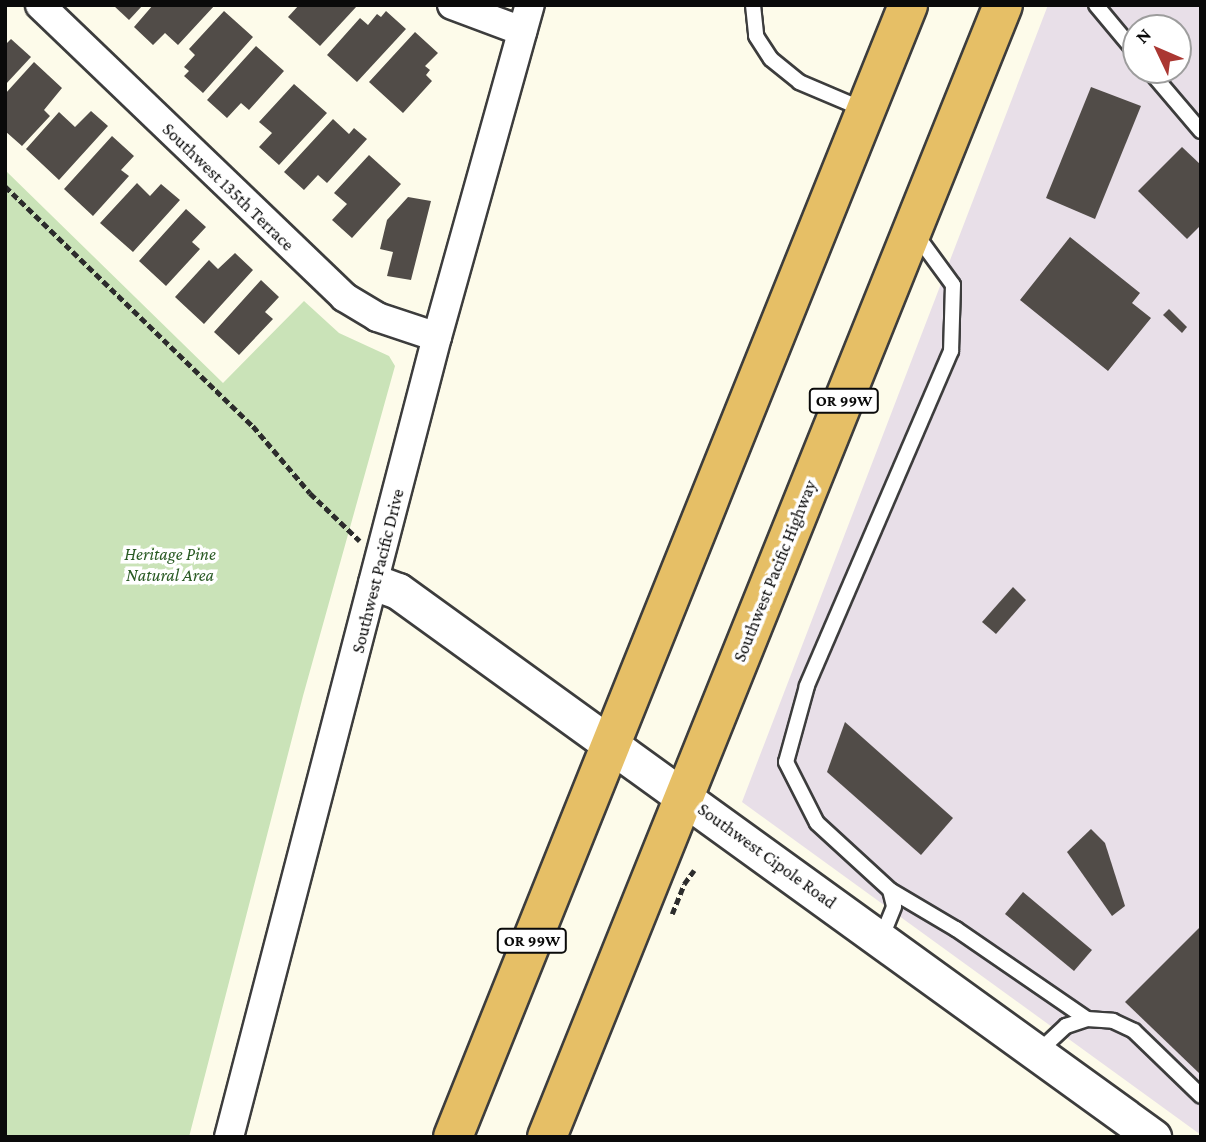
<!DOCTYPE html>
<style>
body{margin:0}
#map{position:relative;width:1206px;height:1142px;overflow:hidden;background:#fdfbea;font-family:"Crimson Pro",serif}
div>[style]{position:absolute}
.industrial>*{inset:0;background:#e8dfe8}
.green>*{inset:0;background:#cae3b8}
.building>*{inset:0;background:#514c48}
.path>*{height:4.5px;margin-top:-2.25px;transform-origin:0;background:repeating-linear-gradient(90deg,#2c2c2c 0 7px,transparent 0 10.5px)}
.roads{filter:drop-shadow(2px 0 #3d3d3d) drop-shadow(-2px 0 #3d3d3d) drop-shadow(0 2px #3d3d3d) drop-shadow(0 -2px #3d3d3d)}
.service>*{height:14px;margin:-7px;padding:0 7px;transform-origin:7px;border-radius:7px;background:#fff}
.minor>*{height:28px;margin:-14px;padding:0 14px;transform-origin:14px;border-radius:14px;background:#fff}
.tertiary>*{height:35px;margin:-17.5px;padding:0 17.5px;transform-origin:17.5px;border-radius:17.5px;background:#fff}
.trunk>*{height:38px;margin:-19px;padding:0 19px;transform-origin:19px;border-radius:19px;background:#e6bf66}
span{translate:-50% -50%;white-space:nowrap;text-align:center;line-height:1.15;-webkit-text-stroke:7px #fff;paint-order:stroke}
.shield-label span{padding:2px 5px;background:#fff;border:2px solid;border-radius:5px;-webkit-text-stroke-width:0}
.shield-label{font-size:16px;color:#0a0a0a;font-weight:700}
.street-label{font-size:18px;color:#0a0a0a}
.park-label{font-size:18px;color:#295a23;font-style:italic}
.frame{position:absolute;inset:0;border:7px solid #0a0a0a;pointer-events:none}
.north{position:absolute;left:1122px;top:14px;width:70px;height:70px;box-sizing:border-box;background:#fff;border:2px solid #9d9d9d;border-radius:50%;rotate:314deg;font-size:19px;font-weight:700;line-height:28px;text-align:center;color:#0a0a0a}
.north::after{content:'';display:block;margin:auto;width:24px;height:32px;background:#aa3732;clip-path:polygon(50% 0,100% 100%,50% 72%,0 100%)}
</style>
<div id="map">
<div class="industrial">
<div style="clip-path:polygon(evenodd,1048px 5px,1201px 5px,1201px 1135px,742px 802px,1048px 5px,1136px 28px,1178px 28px,1178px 70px,1136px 70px,1136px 28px)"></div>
</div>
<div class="green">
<div style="clip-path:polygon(5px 170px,223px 383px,304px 301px,339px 333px,389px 356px,395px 366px,303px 696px,189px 1137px,5px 1137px)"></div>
</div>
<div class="building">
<div style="clip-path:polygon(113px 5px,143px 5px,129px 20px)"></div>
<div style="clip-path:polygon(153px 5px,215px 5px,178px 45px,165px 33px,153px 45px,134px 27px)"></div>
<div style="clip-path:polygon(299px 5px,355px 5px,357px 6px,320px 46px,288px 17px)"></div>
<div style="clip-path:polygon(224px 11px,253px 37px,203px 93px,184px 76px,189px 71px,184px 67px,195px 55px,189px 49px)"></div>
<div style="clip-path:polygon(386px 11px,406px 29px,357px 82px,327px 55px,360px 18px,368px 25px,377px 14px,381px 17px)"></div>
<div style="clip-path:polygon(415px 32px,438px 53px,425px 66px,430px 70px,426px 75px,432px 81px,403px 113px,369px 82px)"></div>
<div style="clip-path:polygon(11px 39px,31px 57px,5px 85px,5px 45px)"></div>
<div style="clip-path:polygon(256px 46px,284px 71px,249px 110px,241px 103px,227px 118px,207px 100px)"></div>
<div style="clip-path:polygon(34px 62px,62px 88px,44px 110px,50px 116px,22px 146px,5px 131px,5px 94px)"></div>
<div style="clip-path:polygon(294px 84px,327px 113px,279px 165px,259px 147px,272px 133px,259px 122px)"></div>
<div style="clip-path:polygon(1091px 87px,1141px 106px,1095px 219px,1046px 198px)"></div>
<div style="clip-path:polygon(91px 111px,108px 126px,59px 180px,26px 149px,59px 112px,75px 127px)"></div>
<div style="clip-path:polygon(333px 119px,349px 134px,354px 128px,367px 139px,327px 183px,318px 175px,304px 190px,284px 172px)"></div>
<div style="clip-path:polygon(112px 136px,134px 156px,121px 170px,129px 176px,93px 216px,64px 189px)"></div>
<div style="clip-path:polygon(1182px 147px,1201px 165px,1201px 225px,1187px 239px,1138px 191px)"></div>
<div style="clip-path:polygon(369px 155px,401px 184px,352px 238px,332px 220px,347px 204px,334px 193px)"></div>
<div style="clip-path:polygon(137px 183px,150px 196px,161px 184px,180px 200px,133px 252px,100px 223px)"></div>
<div style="clip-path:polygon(408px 197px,431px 201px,411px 280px,387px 276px,393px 252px,380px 249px,387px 220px)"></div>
<div style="clip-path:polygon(186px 209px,206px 227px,192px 242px,200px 249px,166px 286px,139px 261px)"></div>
<div style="clip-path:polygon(1070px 237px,1140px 293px,1132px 303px,1151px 318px,1108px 371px,1020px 300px)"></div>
<div style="clip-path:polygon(235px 253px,253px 270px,204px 324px,175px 297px,209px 260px,218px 269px)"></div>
<div style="clip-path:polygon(261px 280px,279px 297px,265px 312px,273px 319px,239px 355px,214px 332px)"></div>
<div style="clip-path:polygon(1169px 309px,1187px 327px,1182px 333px,1163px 315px)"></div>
<div style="clip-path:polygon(1013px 587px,1026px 600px,996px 634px,982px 622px)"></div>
<div style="clip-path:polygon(845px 722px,953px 818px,921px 855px,827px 772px)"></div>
<div style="clip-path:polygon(1091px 829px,1105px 843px,1125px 906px,1112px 916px,1067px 852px)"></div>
<div style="clip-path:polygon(1023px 892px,1092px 950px,1074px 971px,1005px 914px)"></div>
<div style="clip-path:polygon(1199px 928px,1201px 929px,1201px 1075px,1125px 1002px)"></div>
</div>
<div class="path">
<div style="left:5px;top:186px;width:345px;rotate:44.1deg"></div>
<div style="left:253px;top:426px;width:88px;rotate:49.6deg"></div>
<div style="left:310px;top:493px;width:69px;rotate:43.8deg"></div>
<div style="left:672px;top:914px;width:32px;rotate:-68deg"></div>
<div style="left:684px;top:884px;width:17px;rotate:-54deg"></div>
</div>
<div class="roads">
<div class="service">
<div style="left:753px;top:5px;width:31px;rotate:84deg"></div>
<div style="left:756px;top:36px;width:27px;rotate:57deg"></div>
<div style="left:771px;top:59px;width:36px;rotate:39deg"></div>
<div style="left:799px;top:82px;width:72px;rotate:23deg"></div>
<div style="left:1096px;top:5px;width:62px;rotate:50.2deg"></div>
<div style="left:1149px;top:70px;width:80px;rotate:49.6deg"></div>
<div style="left:915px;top:233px;width:64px;rotate:53.8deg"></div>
<div style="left:953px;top:285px;width:66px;rotate:91.7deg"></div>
<div style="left:951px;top:351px;width:365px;rotate:113.3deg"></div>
<div style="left:807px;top:686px;width:79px;rotate:105.4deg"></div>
<div style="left:786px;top:762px;width:68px;rotate:63.1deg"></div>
<div style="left:817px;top:823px;width:99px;rotate:42.5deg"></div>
<div style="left:890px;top:890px;width:77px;rotate:30.6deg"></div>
<div style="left:956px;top:929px;width:159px;rotate:34.5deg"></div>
<div style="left:881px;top:939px;width:35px;rotate:-68deg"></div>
<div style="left:894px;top:906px;width:16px;rotate:-104deg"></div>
<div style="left:1037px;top:1053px;width:40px;rotate:-43deg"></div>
<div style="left:1066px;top:1026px;width:22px;rotate:-18deg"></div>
<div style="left:1087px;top:1019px;width:26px;rotate:4deg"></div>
<div style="left:1113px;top:1021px;width:23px;rotate:25deg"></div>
<div style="left:1134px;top:1031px;width:93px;rotate:44.1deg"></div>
</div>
<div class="minor">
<div style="left:40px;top:5px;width:422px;rotate:43.8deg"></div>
<div style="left:344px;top:297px;width:39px;rotate:31deg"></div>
<div style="left:377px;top:317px;width:63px;rotate:18.4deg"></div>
<div style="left:452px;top:5px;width:75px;rotate:20.4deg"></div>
<div style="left:229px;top:1137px;width:827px;rotate:-75.43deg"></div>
<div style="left:437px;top:337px;width:345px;rotate:-74.4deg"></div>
</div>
<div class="tertiary">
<div style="left:376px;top:583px;width:23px;rotate:20deg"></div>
<div style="left:398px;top:591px;width:932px;rotate:35.87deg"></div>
</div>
<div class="trunk">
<div style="left:453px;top:1137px;width:1220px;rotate:-68.1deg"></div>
<div style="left:547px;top:1137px;width:1220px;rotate:-68.06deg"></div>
</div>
</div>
<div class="shield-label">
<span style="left:844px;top:401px">OR 99W</span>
<span style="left:532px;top:941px">OR 99W</span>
</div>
<div class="street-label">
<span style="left:228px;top:187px;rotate:44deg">Southwest 135th Terrace</span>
<span style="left:378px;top:571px;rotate:-76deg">Southwest Pacific Drive</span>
<span style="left:775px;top:571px;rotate:-68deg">Southwest Pacific Highway</span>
<span style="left:767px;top:856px;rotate:36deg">Southwest Cipole Road</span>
</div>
<div class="park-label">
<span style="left:170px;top:565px">Heritage Pine<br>Natural Area</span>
</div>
<div class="frame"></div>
<div class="north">N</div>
</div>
